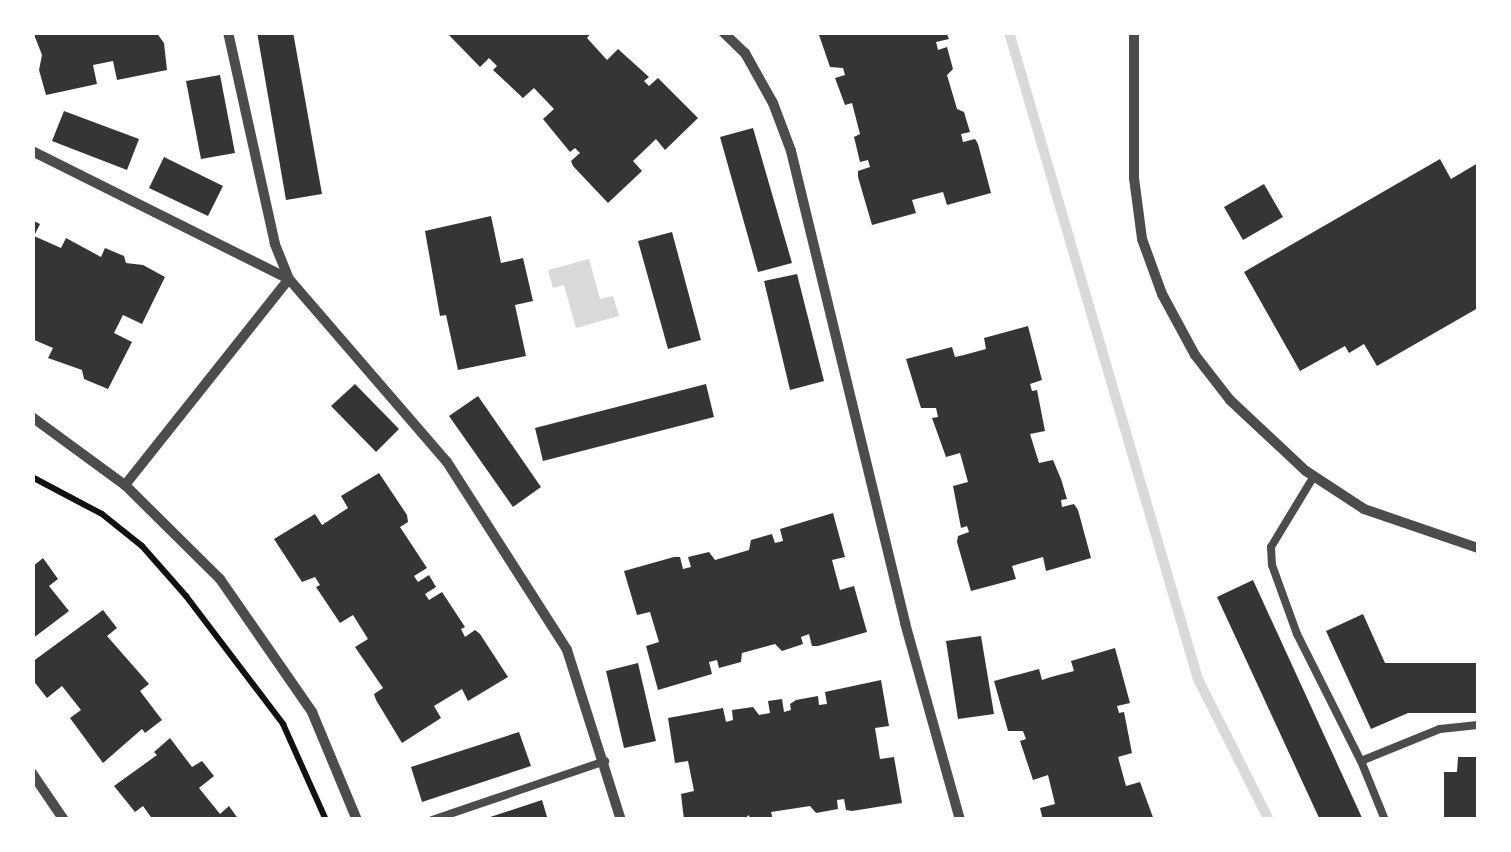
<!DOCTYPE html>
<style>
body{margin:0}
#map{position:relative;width:1511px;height:852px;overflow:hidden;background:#fff;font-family:"Archivo Narrow",sans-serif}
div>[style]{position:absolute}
.water>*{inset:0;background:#d9d9d9}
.stream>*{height:10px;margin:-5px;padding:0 5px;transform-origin:5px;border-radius:5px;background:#d9d9d9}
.building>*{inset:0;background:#353535}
.path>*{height:6px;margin:-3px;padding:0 3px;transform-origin:3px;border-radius:3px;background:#111}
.service>*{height:8px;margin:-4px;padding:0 4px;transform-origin:4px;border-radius:4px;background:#4c4c4c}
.minor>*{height:10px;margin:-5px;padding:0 5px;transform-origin:5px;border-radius:5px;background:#4c4c4c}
span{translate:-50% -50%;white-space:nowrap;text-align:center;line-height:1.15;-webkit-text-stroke:10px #fff;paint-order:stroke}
.frame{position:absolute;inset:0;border:35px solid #fff;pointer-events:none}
</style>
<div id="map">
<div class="water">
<div style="clip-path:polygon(589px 259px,600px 299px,613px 296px,619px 316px,576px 328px,564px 285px,553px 288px,548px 270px)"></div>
</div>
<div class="stream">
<div style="left:1009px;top:32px;width:674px;rotate:73.72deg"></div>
<div style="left:1198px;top:679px;width:158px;rotate:63.3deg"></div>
</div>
<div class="building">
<div style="clip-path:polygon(33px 32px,156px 32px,164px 43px,167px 70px,117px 80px,113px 61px,93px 65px,97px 84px,46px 95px,39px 70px,42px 55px)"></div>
<div style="clip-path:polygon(257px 32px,293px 32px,322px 194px,286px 200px)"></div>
<div style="clip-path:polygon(446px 32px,592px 32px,587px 38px,607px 60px,618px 49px,649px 77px,644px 81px,649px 86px,658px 78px,698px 118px,665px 150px,656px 139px,633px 161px,642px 171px,608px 203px,573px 166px,571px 161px,580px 153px,575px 148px,570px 152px,543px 119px,554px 109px,534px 88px,523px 98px,493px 70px,497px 66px,489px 58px,480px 67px)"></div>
<div style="clip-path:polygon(818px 32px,946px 32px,949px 39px,936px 42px,938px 50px,947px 47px,953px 69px,947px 75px,957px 109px,964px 112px,970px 132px,961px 134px,963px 142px,975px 139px,978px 144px,991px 193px,947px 205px,943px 192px,912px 200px,916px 213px,872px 225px,858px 177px,858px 171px,870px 167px,868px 160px,860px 162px,854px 137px,860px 134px,852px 103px,845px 105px,835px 78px,845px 75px,843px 68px,830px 67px)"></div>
<div style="clip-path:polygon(220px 75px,235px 153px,201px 159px,186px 81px)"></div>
<div style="clip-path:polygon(64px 111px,139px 139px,127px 170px,52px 141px)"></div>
<div style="clip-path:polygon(753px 128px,792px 263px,758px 272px,720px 137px)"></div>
<div style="clip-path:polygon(164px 157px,223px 186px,208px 216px,149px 188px)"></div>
<div style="clip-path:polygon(1440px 159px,1451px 179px,1478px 163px,1478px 308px,1377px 366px,1364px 344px,1349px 353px,1345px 346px,1300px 371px,1244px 272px)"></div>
<div style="clip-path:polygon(1264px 184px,1283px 217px,1243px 240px,1224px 207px)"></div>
<div style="clip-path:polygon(491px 216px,501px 263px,523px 258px,533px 301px,515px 305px,526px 356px,458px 370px,446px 315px,440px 316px,425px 231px)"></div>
<div style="clip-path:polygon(32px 220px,40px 224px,34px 236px,61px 248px,66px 238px,101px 257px,105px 248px,124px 256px,126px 263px,143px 265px,165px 277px,142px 324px,123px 315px,114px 333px,132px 342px,108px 389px,84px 379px,82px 370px,48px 358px,53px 348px,32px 339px)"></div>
<div style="clip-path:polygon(672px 232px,701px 340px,668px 349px,638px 241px)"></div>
<div style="clip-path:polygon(797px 274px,824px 381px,790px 390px,764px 281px)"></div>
<div style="clip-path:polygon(1028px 326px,1042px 380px,1030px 384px,1032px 391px,1037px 390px,1045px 431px,1030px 434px,1039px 463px,1053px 460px,1061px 479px,1067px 499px,1061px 500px,1062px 507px,1074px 504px,1078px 510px,1091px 558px,1046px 571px,1043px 557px,1012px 566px,1016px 579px,971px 591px,957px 542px,958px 536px,969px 532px,967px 526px,961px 528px,953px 486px,968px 482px,960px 453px,946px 457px,932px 418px,938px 417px,936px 408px,921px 408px,906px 359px,952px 347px,955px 357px,964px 355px,986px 349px,984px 338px)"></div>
<div style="clip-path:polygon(355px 384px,399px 429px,376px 452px,331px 406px)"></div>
<div style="clip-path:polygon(706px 384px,714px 417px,543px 461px,535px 428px)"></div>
<div style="clip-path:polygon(478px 396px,541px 487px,513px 507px,449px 416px)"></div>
<div style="clip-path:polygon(379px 473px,407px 515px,408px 522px,400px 527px,427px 568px,414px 576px,418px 582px,429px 575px,436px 587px,425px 594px,429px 600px,442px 592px,465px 627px,461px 629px,465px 637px,475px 630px,480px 634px,508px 677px,468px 701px,462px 689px,434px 706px,441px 718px,402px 743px,376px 700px,374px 694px,383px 688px,355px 647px,368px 639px,353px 615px,340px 623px,316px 587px,320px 585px,315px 577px,302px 582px,274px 539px,315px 514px,322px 525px,348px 508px,341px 496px)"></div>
<div style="clip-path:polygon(833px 513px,845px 557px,832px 560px,840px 590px,854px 586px,867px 632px,818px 646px,812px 646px,809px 634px,801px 637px,803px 644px,782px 651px,775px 644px,742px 653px,741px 662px,719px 668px,717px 660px,709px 662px,712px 674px,658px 690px,646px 646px,659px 642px,650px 612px,637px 615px,624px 571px,674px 557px,680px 557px,683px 569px,691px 567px,688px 557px,709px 552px,715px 560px,749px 550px,751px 540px,772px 534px,775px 543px,783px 541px,780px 529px)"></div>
<div style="clip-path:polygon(43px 558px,58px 579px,49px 586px,69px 611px,32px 639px,32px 567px)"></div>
<div style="clip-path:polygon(1253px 580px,1363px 820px,1320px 820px,1217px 597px)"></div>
<div style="clip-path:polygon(103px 610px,117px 628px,107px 636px,149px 684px,140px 691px,162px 720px,145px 733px,142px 729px,103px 763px,70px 718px,81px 710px,62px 686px,47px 698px,32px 679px,32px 662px)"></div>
<div style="clip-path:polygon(1363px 614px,1385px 663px,1477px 663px,1477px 713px,1408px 713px,1371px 729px,1326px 631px)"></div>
<div style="clip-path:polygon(981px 636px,994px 714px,958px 719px,946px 641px)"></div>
<div style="clip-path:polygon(1115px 648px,1130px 703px,1117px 706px,1119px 713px,1124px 712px,1132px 753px,1118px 757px,1126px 786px,1140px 782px,1154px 820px,1043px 820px,1040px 808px,1055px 804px,1048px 775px,1033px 780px,1020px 741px,1026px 739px,1023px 731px,1008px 731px,994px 681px,1039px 669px,1042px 680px,1051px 677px,1074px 671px,1071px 661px)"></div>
<div style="clip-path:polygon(638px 663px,656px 741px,624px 748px,606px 671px)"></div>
<div style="clip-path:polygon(881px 680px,889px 726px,875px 728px,880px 759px,894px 757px,902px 803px,852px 811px,846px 810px,844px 799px,837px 800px,838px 809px,816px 813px,810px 806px,771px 812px,773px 820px,750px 820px,749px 815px,743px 820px,684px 820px,681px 794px,694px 791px,688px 761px,675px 763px,668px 718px,723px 708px,726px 722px,733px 720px,732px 710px,753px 707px,759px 715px,770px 713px,768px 701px,782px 699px,784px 712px,791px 710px,790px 704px,796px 700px,818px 696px,819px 705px,827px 704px,825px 692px)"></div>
<div style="clip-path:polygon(519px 732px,531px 766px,422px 802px,411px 767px)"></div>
<div style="clip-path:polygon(170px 738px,192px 767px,202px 761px,214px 776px,199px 788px,220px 814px,229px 806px,239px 820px,153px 820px,143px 806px,135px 812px,114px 786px,157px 755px,154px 752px)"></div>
<div style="clip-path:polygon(1458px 757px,1478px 757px,1478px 820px,1444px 820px,1444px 772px,1457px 772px)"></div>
<div style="clip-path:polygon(542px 800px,548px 820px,485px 820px,484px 819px)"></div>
</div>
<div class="path">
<div style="left:32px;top:477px;width:79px;rotate:27.9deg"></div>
<div style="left:102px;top:514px;width:51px;rotate:38.7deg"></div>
<div style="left:142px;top:546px;width:67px;rotate:48.7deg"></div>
<div style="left:186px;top:596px;width:161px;rotate:52.8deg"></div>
<div style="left:283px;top:724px;width:105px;rotate:65.9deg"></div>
</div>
<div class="service">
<div style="left:1314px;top:476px;width:83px;rotate:121.2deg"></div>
<div style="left:1271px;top:547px;width:18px;rotate:87deg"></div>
<div style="left:1272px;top:565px;width:73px;rotate:70.1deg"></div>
<div style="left:1297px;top:634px;width:142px;rotate:63.3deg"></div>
<div style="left:432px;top:820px;width:183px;rotate:-18.8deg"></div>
<div style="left:1385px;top:820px;width:64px;rotate:-112.1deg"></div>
<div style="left:1361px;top:761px;width:85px;rotate:-22.1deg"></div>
<div style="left:1440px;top:729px;width:38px;rotate:-6deg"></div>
</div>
<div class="minor">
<div style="left:723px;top:32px;width:30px;rotate:44deg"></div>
<div style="left:745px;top:53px;width:57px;rotate:60.8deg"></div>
<div style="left:773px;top:103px;width:51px;rotate:69.4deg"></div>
<div style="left:791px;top:151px;width:486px;rotate:76.4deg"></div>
<div style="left:905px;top:623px;width:205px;rotate:74.4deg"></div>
<div style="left:1134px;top:32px;width:146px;rotate:90deg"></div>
<div style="left:1134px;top:178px;width:62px;rotate:82.5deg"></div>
<div style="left:1142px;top:239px;width:59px;rotate:70deg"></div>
<div style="left:1162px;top:294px;width:69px;rotate:61.6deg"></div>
<div style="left:1195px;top:355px;width:57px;rotate:52.1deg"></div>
<div style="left:1230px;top:400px;width:104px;rotate:43.1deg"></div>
<div style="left:1306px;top:471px;width:69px;rotate:33.2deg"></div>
<div style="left:1364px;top:509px;width:120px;rotate:18.9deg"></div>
<div style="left:32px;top:151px;width:287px;rotate:26.5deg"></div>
<div style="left:289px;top:279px;width:242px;rotate:49.2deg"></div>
<div style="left:447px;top:462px;width:223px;rotate:57.4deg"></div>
<div style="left:567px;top:650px;width:178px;rotate:72.4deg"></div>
<div style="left:32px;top:417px;width:115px;rotate:36.2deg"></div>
<div style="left:125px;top:485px;width:134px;rotate:44.7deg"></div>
<div style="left:220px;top:579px;width:162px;rotate:55.3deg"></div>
<div style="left:312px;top:712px;width:117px;rotate:67.4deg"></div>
<div style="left:125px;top:485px;width:263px;rotate:-51.5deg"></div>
<div style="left:289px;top:279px;width:38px;rotate:-112deg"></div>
<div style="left:275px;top:244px;width:217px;rotate:-102.5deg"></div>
<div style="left:32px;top:773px;width:57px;rotate:55.8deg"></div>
</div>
<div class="frame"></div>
</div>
